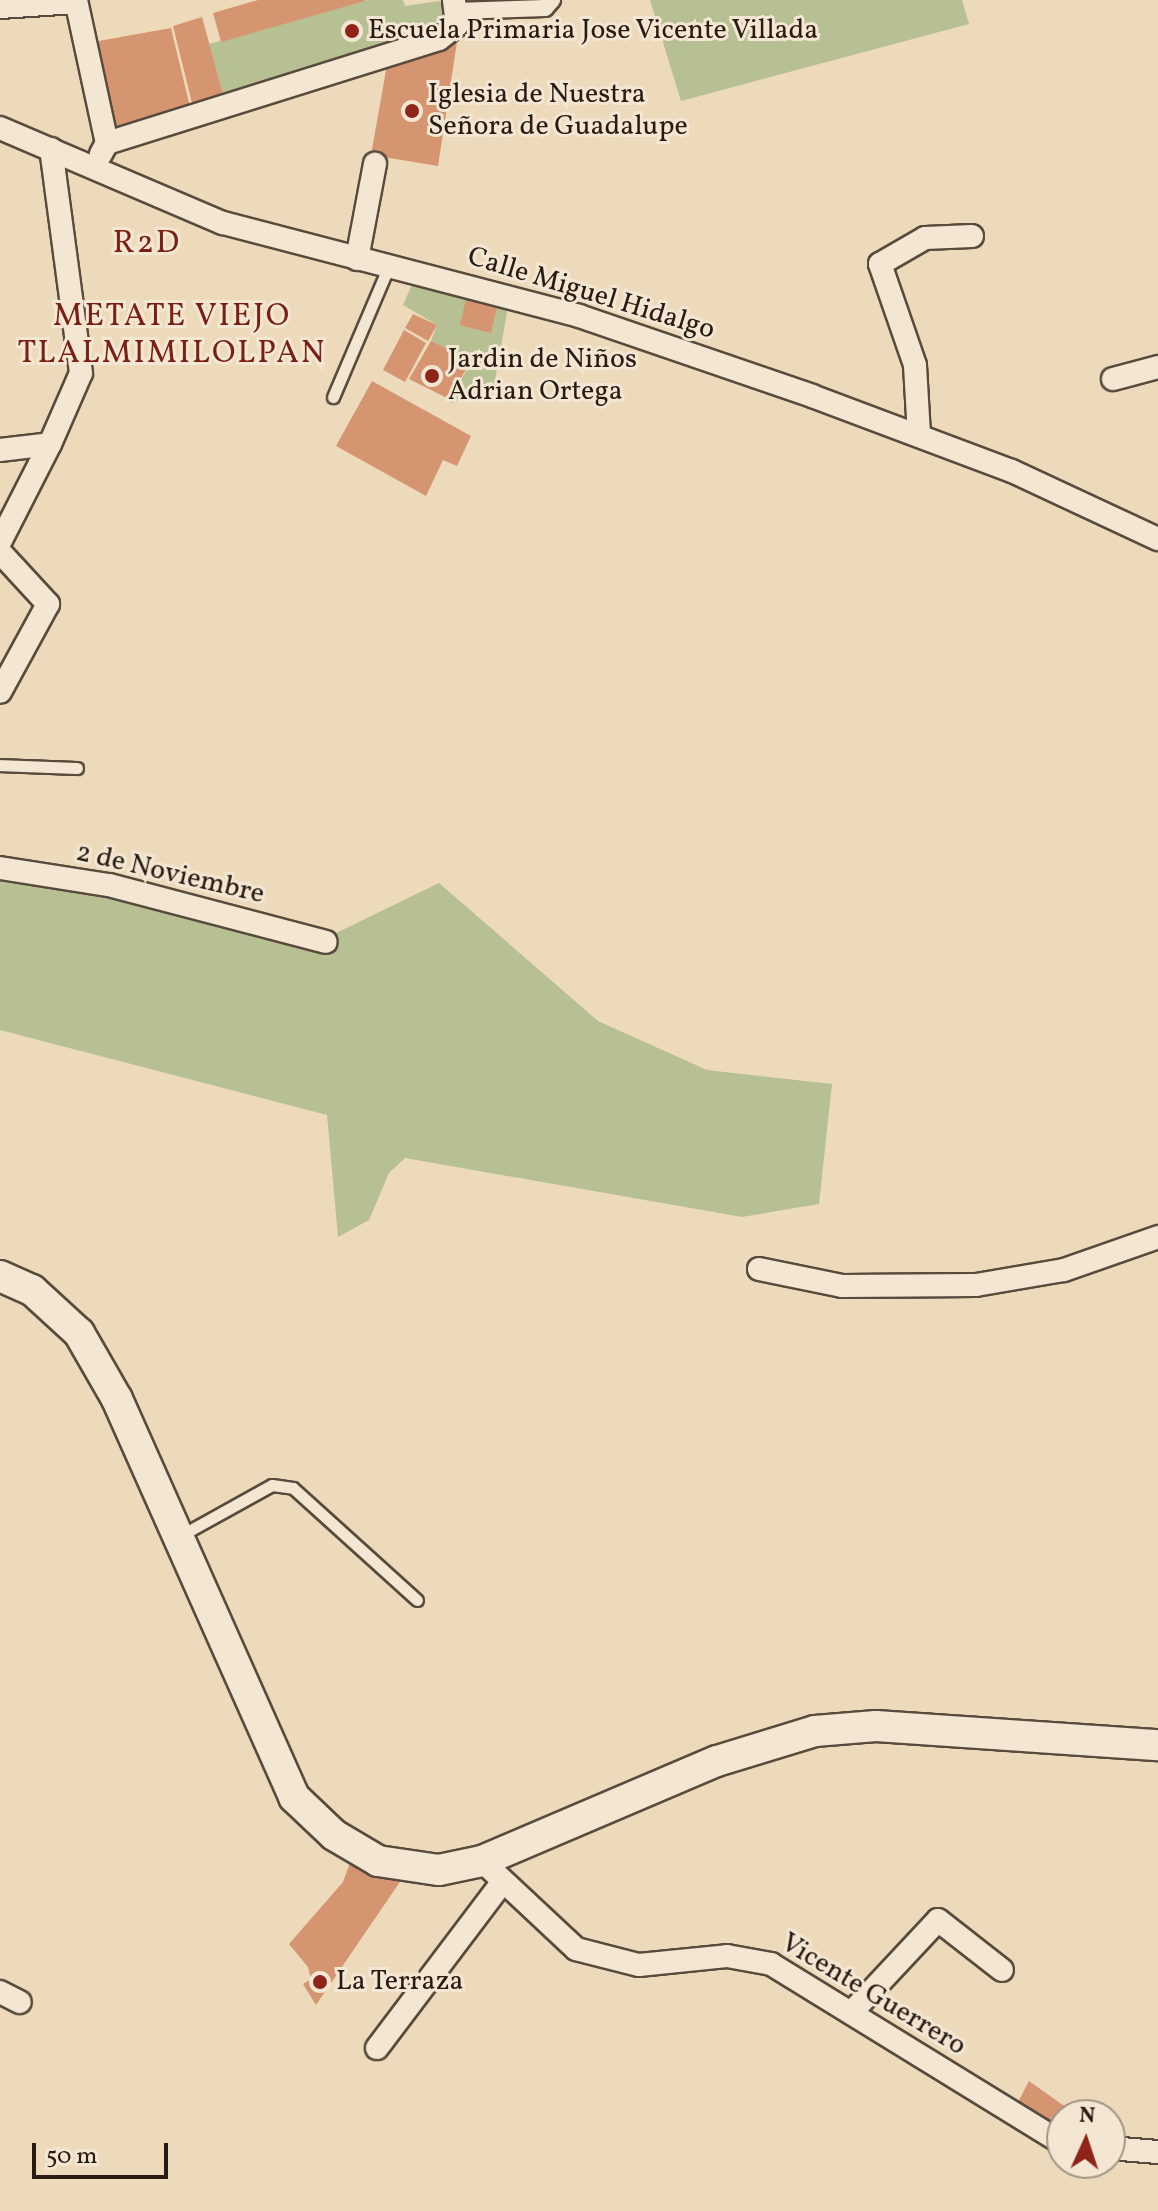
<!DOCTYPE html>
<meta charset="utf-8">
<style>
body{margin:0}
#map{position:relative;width:1158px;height:2211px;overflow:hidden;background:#eddabb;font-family:Vollkorn,serif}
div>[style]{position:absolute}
.green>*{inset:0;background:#b6c092}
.building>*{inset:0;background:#d59570}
.roads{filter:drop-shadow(2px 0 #584b3d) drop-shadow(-2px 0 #584b3d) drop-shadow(0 2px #584b3d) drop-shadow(0 -2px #584b3d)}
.service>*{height:11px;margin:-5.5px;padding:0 5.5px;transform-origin:5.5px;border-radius:5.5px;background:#f3e7d3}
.pedestrian>*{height:16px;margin:-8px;padding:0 8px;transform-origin:8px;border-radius:8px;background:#f3e7d3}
.minor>*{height:22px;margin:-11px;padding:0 11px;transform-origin:11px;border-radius:11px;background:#f3e7d3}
.secondary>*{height:30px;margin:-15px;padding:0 15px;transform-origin:15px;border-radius:15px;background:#f3e7d3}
.dots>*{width:22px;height:22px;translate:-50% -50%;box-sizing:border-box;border:4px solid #f3e7d3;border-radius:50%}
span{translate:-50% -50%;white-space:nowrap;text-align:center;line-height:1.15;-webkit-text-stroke:6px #f3e7d3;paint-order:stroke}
.poi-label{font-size:28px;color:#271b13}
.left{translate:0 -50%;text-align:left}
.street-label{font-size:28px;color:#271b13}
.quarter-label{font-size:32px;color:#7a1f14;letter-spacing:2px}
.north{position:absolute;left:1046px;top:2099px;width:80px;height:80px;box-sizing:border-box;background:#f3e7d3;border:2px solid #a19586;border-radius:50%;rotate:3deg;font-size:22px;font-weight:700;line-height:32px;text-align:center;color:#271b13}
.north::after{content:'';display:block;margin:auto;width:28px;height:36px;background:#8f2418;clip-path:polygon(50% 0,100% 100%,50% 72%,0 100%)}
.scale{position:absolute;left:32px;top:2143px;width:136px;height:36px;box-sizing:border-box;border:4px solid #271b13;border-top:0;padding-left:10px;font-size:24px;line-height:28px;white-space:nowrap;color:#271b13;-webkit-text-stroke:6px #f3e7d3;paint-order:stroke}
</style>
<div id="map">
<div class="green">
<div style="clip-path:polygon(368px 0,403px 0,405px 6px,446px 0,450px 15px,436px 31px,224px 98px,209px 44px)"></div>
<div style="clip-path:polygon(650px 0,962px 0,969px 24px,681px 101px)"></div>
<div style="clip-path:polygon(414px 280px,467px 295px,491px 332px,498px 304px,508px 307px,492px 397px,450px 403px,471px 360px,431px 341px,437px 325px,403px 305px)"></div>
<div style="clip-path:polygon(0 878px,332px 935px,439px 883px,598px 1021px,707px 1070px,832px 1084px,819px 1204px,742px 1217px,405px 1158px,389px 1173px,369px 1220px,338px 1237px,327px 1115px,0 1030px)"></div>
</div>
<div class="building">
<div style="clip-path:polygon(258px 0,365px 0,365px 1px,221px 42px,213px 13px)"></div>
<div style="clip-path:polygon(202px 17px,224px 98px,193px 107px,173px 26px)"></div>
<div style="clip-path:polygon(445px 22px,451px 43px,457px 42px,438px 166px,371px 155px,388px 59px,396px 56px,390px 40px)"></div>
<div style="clip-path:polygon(171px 28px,190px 107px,113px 133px,93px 42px)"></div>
<div style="clip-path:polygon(467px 295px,498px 304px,491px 333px,460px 325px)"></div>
<div style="clip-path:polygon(413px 314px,437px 325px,428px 341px,405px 328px)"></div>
<div style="clip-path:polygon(404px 330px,426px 343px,405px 382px,383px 370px)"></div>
<div style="clip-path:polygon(431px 341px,471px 360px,449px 399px,409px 379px)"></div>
<div style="clip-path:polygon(372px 381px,471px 436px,457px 466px,443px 460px,426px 496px,336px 446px)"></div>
<div style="clip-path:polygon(353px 1854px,406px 1873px,316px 2005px,303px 1984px,311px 1979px,308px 1967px,289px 1944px,343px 1882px)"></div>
<div style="clip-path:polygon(1029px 2081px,1077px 2115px,1062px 2115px,1062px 2133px,1016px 2106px)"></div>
</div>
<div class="roads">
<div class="service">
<div style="left:333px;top:397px;width:140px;rotate:-66.9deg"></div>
<div style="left:0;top:765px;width:77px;rotate:2.2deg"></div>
<div style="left:178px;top:1537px;width:107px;rotate:-29deg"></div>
<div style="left:272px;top:1485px;width:21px;rotate:8deg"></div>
<div style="left:293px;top:1488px;width:167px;rotate:42.1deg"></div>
</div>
<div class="pedestrian">
<div style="left:456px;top:11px;width:89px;rotate:-1.9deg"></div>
<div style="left:545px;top:8px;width:11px;rotate:-49deg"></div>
</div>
<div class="minor">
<div style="left:76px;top:0;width:146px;rotate:77.8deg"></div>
<div style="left:107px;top:143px;width:13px;rotate:119deg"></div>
<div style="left:0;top:7px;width:76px;rotate:-3.8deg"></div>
<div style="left:0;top:128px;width:242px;rotate:23.1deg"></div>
<div style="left:223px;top:223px;width:368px;rotate:14.6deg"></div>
<div style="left:579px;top:316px;width:246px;rotate:18.9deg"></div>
<div style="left:812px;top:396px;width:214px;rotate:20.6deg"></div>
<div style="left:1012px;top:471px;width:161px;rotate:25deg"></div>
<div style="left:107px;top:143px;width:348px;rotate:-17.4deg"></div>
<div style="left:439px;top:39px;width:23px;rotate:-38deg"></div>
<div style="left:457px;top:25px;width:25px;rotate:-97deg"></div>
<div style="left:357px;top:259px;width:97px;rotate:-79.3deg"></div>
<div style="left:1113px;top:379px;width:47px;rotate:-14.9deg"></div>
<div style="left:919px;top:435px;width:70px;rotate:-93.3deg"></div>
<div style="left:915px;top:365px;width:107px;rotate:-109.1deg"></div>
<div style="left:880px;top:264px;width:52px;rotate:-30deg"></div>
<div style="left:925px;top:238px;width:47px;rotate:-2.4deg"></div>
<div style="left:0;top:450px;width:50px;rotate:-6.8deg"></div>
<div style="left:50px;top:444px;width:77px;rotate:-66.4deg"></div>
<div style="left:81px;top:373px;width:226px;rotate:-97.6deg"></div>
<div style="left:0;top:542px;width:110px;rotate:-63deg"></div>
<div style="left:0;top:552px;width:71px;rotate:47.3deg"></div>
<div style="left:48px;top:604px;width:100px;rotate:118.6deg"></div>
<div style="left:0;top:868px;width:110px;rotate:8.9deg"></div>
<div style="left:109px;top:885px;width:224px;rotate:14.7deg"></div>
<div style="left:759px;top:1269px;width:85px;rotate:11.6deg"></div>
<div style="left:842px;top:1286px;width:134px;rotate:-0.4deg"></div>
<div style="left:976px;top:1285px;width:89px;rotate:-9.7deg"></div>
<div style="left:1064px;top:1270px;width:100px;rotate:-19.3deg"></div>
<div style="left:482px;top:1861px;width:129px;rotate:43.1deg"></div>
<div style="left:576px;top:1949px;width:65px;rotate:14.3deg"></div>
<div style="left:639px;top:1965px;width:88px;rotate:-5.8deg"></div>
<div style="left:727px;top:1956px;width:45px;rotate:10.3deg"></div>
<div style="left:771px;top:1964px;width:342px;rotate:31.6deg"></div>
<div style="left:0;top:1992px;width:22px;rotate:27deg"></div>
<div style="left:851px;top:2013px;width:127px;rotate:-46.9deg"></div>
<div style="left:938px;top:1920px;width:81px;rotate:38deg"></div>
<div style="left:377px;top:2048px;width:206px;rotate:-52.9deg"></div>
<div style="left:1110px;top:2148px;width:48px;rotate:4.8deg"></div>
</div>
<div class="secondary">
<div style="left:0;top:1276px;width:35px;rotate:24deg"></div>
<div style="left:32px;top:1290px;width:64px;rotate:42.5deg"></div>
<div style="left:79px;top:1333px;width:76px;rotate:60.1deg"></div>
<div style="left:117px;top:1399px;width:436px;rotate:66deg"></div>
<div style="left:294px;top:1797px;width:55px;rotate:43.5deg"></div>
<div style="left:334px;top:1835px;width:51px;rotate:30.6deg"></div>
<div style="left:378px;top:1861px;width:62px;rotate:8.4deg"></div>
<div style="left:439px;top:1870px;width:44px;rotate:-11.8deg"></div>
<div style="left:482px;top:1861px;width:255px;rotate:-23.1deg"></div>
<div style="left:717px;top:1761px;width:102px;rotate:-17deg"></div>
<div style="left:815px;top:1731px;width:61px;rotate:-4.7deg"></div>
<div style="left:876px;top:1726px;width:283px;rotate:3.9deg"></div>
</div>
</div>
<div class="dots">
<div style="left:352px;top:31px;background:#8f2418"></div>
<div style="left:412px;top:111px;background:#8f2418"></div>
<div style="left:432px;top:376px;background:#8f2418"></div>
<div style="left:320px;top:1982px;background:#8f2418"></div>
</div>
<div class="poi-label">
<span class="left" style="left:368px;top:31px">Escuela Primaria Jose Vicente Villada</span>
<span class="left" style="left:428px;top:111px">Iglesia de Nuestra<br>Señora de Guadalupe</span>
<span class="left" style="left:448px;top:376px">Jardin de Niños<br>Adrian Ortega</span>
<span class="left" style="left:336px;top:1982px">La Terraza</span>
</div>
<div class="street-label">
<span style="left:591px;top:294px;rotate:17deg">Calle Miguel Hidalgo</span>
<span style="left:170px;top:874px;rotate:13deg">2 de Noviembre</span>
<span style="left:873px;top:1995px;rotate:31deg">Vicente Guerrero</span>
</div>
<div class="quarter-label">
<span style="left:147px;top:244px">R2D</span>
<span style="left:172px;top:336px">METATE VIEJO<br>TLALMIMILOLPAN</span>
</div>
<div class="north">N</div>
<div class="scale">50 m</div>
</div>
